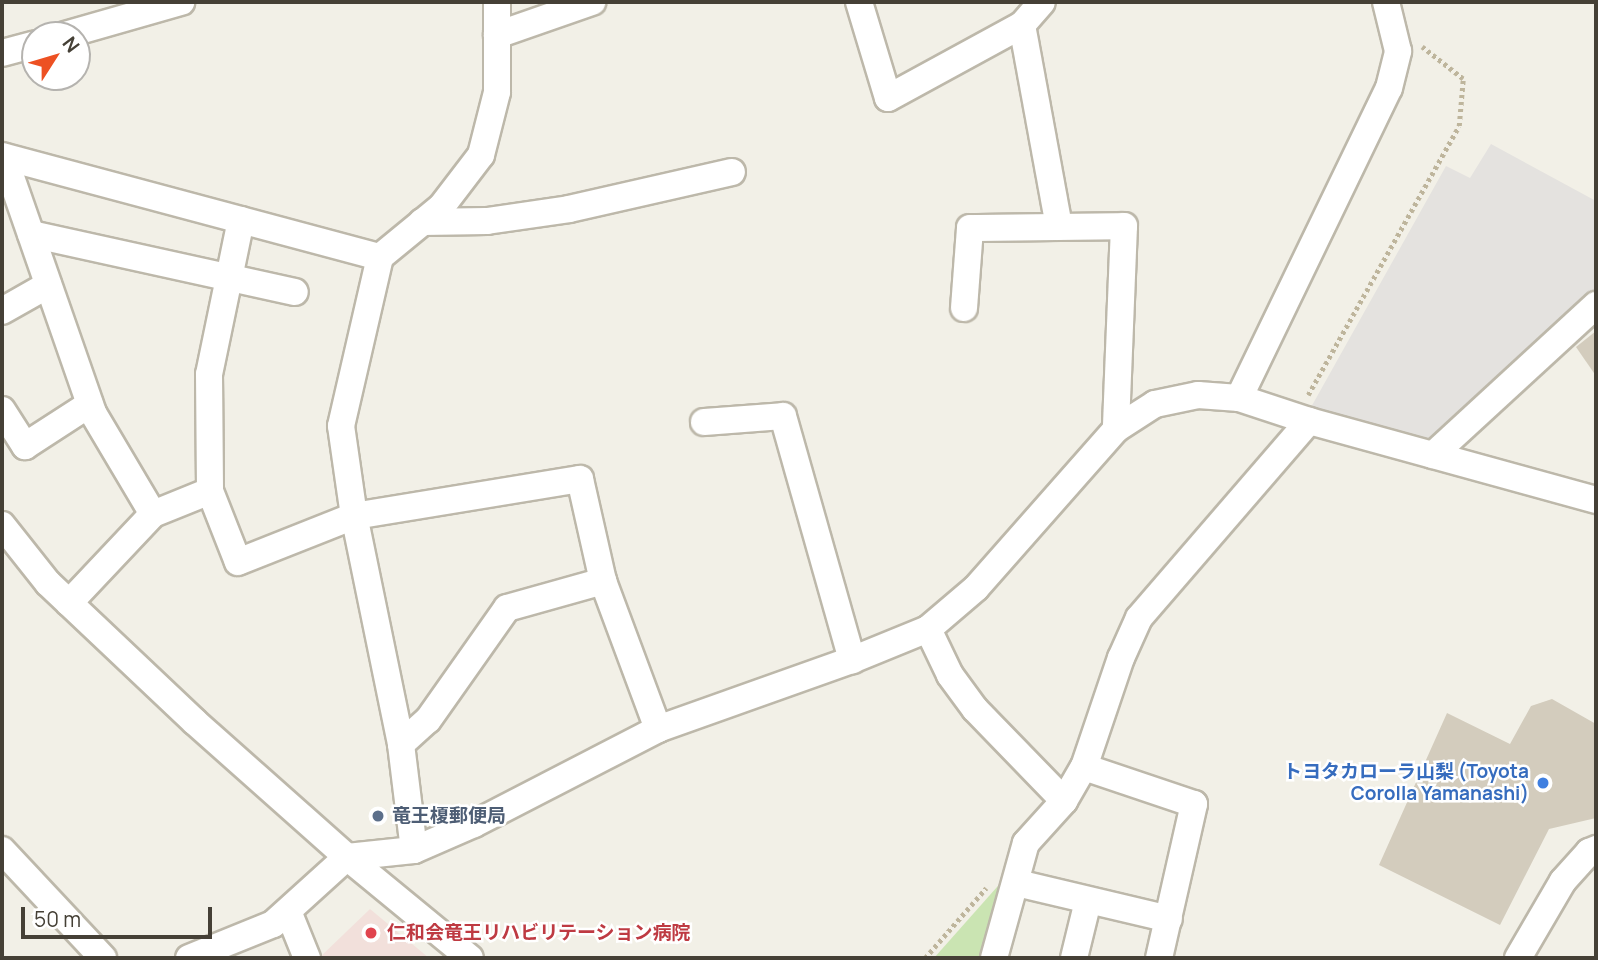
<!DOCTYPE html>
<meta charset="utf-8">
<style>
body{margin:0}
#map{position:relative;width:1598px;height:960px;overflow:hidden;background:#f2f0e7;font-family:Manrope,"Noto Sans JP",sans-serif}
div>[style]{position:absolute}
.medical>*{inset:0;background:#f2e0db}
.green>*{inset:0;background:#cae4b2}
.parking>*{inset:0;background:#e4e2df}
.building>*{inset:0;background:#d3ccbd}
.path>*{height:4.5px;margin-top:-2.25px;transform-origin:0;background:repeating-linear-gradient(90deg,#beb59c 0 3.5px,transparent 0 7px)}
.roads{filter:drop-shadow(2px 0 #bdb8aa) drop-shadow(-2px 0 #bdb8aa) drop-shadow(0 2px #bdb8aa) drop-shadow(0 -2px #bdb8aa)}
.minor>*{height:26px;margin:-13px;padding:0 13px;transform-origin:13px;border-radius:13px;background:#fff}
.dots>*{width:19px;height:19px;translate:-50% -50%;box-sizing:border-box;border:4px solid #fff;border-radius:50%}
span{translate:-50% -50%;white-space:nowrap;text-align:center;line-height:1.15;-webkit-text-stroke:5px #fff;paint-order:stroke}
.shop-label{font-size:19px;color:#366cbe;font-weight:700}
.right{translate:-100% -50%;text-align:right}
.service-label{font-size:19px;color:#4e5e75;font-weight:700}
.left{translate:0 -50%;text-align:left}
.health-label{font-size:19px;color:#be3a42;font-weight:700}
.frame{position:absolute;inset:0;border:4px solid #454036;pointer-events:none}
.north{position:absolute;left:21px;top:21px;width:70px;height:70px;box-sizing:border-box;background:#fff;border:2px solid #b5b3af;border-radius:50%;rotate:53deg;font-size:19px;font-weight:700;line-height:28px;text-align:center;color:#454036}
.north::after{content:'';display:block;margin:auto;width:24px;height:32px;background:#ed5123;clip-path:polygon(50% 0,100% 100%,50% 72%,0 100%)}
.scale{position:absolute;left:21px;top:907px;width:191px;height:32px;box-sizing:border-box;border:4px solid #454036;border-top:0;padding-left:9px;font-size:21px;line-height:24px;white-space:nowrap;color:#454036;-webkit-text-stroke:5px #fff;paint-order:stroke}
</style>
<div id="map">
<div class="medical">
<div style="clip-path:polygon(370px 909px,429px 958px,319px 958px)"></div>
</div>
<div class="green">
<div style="clip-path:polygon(1013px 869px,983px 958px,934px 958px)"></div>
</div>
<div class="parking">
<div style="clip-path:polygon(1491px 144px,1596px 201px,1596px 291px,1432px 439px,1310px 409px,1446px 166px,1470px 178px)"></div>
</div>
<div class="building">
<div style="clip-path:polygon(1596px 331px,1596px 376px,1576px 347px)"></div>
<div style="clip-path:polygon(1552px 699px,1596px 724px,1596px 818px,1549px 829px,1500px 925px,1379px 865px,1447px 713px,1510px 744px,1531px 706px)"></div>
</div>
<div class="path">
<div style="left:1308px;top:395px;width:308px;rotate:-60.7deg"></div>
<div style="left:1459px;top:126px;width:47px;rotate:-85.1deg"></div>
<div style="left:1463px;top:79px;width:52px;rotate:-142deg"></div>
<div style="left:925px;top:958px;width:93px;rotate:-48.9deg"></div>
</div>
<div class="roads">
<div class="minor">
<div style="left:859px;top:2px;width:100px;rotate:73.2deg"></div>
<div style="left:888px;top:98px;width:153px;rotate:-28.6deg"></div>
<div style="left:1022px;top:25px;width:30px;rotate:-49deg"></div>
<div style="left:1022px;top:25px;width:205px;rotate:79.6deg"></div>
<div style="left:65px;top:35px;width:121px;rotate:-15.9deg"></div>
<div style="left:497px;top:35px;width:101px;rotate:-19.2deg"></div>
<div style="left:2px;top:53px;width:34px;rotate:-15deg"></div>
<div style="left:2px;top:156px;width:391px;rotate:15deg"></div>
<div style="left:4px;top:157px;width:271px;rotate:70.8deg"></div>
<div style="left:93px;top:413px;width:117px;rotate:59.3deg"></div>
<div style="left:241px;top:220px;width:157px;rotate:101.7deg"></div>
<div style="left:209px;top:374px;width:117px;rotate:89.5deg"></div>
<div style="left:210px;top:491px;width:76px;rotate:68.5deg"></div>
<div style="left:238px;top:562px;width:125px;rotate:-21.6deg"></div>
<div style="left:354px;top:516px;width:229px;rotate:-9.3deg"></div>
<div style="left:580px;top:479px;width:105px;rotate:77.3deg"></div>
<div style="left:603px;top:581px;width:158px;rotate:69.6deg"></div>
<div style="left:422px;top:222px;width:65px;rotate:-0.9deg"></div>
<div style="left:487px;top:221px;width:83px;rotate:-8.3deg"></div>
<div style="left:569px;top:209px;width:167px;rotate:-12.8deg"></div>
<div style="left:31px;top:234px;width:270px;rotate:12.4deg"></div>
<div style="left:964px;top:308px;width:80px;rotate:-85.7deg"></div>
<div style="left:970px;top:228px;width:154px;rotate:-0.7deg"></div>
<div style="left:1124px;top:226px;width:203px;rotate:92.3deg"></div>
<div style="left:2px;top:311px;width:53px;rotate:-29.5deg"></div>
<div style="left:1239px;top:398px;width:344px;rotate:-64.2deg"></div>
<div style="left:1389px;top:88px;width:38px;rotate:-76deg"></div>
<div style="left:1398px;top:51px;width:50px;rotate:-103.8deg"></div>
<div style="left:2px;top:410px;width:43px;rotate:57.4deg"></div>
<div style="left:25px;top:446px;width:77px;rotate:-32.9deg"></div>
<div style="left:704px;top:422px;width:79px;rotate:-4.3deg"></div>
<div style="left:783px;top:416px;width:254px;rotate:74.2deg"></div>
<div style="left:1433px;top:455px;width:222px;rotate:-42.6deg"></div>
<div style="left:2px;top:525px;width:74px;rotate:51.6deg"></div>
<div style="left:48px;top:583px;width:202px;rotate:43.4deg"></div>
<div style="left:195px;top:722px;width:203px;rotate:41.6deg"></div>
<div style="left:347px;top:857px;width:159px;rotate:39.4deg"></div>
<div style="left:69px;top:603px;width:122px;rotate:-46.7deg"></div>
<div style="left:153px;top:514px;width:61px;rotate:-22deg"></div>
<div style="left:928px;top:629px;width:51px;rotate:64.4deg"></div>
<div style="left:950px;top:675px;width:42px;rotate:53.7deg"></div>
<div style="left:975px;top:709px;width:128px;rotate:45.9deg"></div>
<div style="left:401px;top:744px;width:36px;rotate:-42deg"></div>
<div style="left:428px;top:720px;width:137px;rotate:-54.8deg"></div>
<div style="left:507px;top:608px;width:100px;rotate:-15.7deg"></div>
<div style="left:1084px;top:767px;width:116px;rotate:18.6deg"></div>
<div style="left:1194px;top:804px;width:158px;rotate:102.8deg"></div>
<div style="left:2px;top:850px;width:148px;rotate:46.9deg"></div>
<div style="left:414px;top:850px;width:107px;rotate:-97deg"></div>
<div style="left:401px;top:744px;width:233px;rotate:-101.6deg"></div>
<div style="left:354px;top:516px;width:91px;rotate:-98.2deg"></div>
<div style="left:341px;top:426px;width:173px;rotate:-77deg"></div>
<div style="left:380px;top:257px;width:80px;rotate:-39.4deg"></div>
<div style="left:442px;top:206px;width:64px;rotate:-52.6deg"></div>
<div style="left:481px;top:155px;width:65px;rotate:-75.7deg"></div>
<div style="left:497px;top:92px;width:90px;rotate:-90deg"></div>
<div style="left:1017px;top:883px;width:156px;rotate:13.3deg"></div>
<div style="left:288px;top:911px;width:51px;rotate:68deg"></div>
<div style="left:189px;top:958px;width:91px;rotate:-22deg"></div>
<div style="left:273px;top:924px;width:100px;rotate:-42.2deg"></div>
<div style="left:347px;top:857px;width:67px;rotate:-6deg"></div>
<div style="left:414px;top:850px;width:65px;rotate:-23.4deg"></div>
<div style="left:474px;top:824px;width:207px;rotate:-27.3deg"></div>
<div style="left:658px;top:729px;width:206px;rotate:-19.6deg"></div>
<div style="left:852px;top:660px;width:82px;rotate:-22.2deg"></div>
<div style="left:928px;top:629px;width:63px;rotate:-40.5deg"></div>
<div style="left:976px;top:588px;width:212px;rotate:-48.6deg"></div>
<div style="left:1116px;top:429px;width:46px;rotate:-32.7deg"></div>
<div style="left:1155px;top:404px;width:44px;rotate:-11.8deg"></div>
<div style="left:1198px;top:395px;width:41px;rotate:4.2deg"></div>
<div style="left:1239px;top:398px;width:74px;rotate:18.2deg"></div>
<div style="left:1309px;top:421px;width:298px;rotate:15.4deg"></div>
<div style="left:994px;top:958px;width:119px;rotate:-74.5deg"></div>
<div style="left:1026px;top:843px;width:57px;rotate:-47.9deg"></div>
<div style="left:1064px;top:801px;width:39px;rotate:-60deg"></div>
<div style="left:1084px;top:767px;width:115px;rotate:-71.3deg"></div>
<div style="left:1121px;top:658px;width:44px;rotate:-65.8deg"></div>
<div style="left:1139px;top:618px;width:260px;rotate:-49.2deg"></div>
<div style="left:1074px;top:958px;width:59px;rotate:-76.2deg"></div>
<div style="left:1518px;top:958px;width:89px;rotate:-59.7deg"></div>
<div style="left:1563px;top:881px;width:39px;rotate:-48deg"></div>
<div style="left:1589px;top:852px;width:8px;rotate:-23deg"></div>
</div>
</div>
<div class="dots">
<div style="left:1543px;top:783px;background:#3f7fe0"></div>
<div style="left:378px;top:816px;background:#5c6f8a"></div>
<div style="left:371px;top:933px;background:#e0444e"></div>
</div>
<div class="shop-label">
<span class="right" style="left:1529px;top:783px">トヨタカローラ山梨 (Toyota<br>Corolla Yamanashi)</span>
</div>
<div class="service-label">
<span class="left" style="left:392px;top:816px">竜王榎郵便局</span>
</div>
<div class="health-label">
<span class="left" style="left:387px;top:933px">仁和会竜王リハビリテーション病院</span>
</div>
<div class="frame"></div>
<div class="north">N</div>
<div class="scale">50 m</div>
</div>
